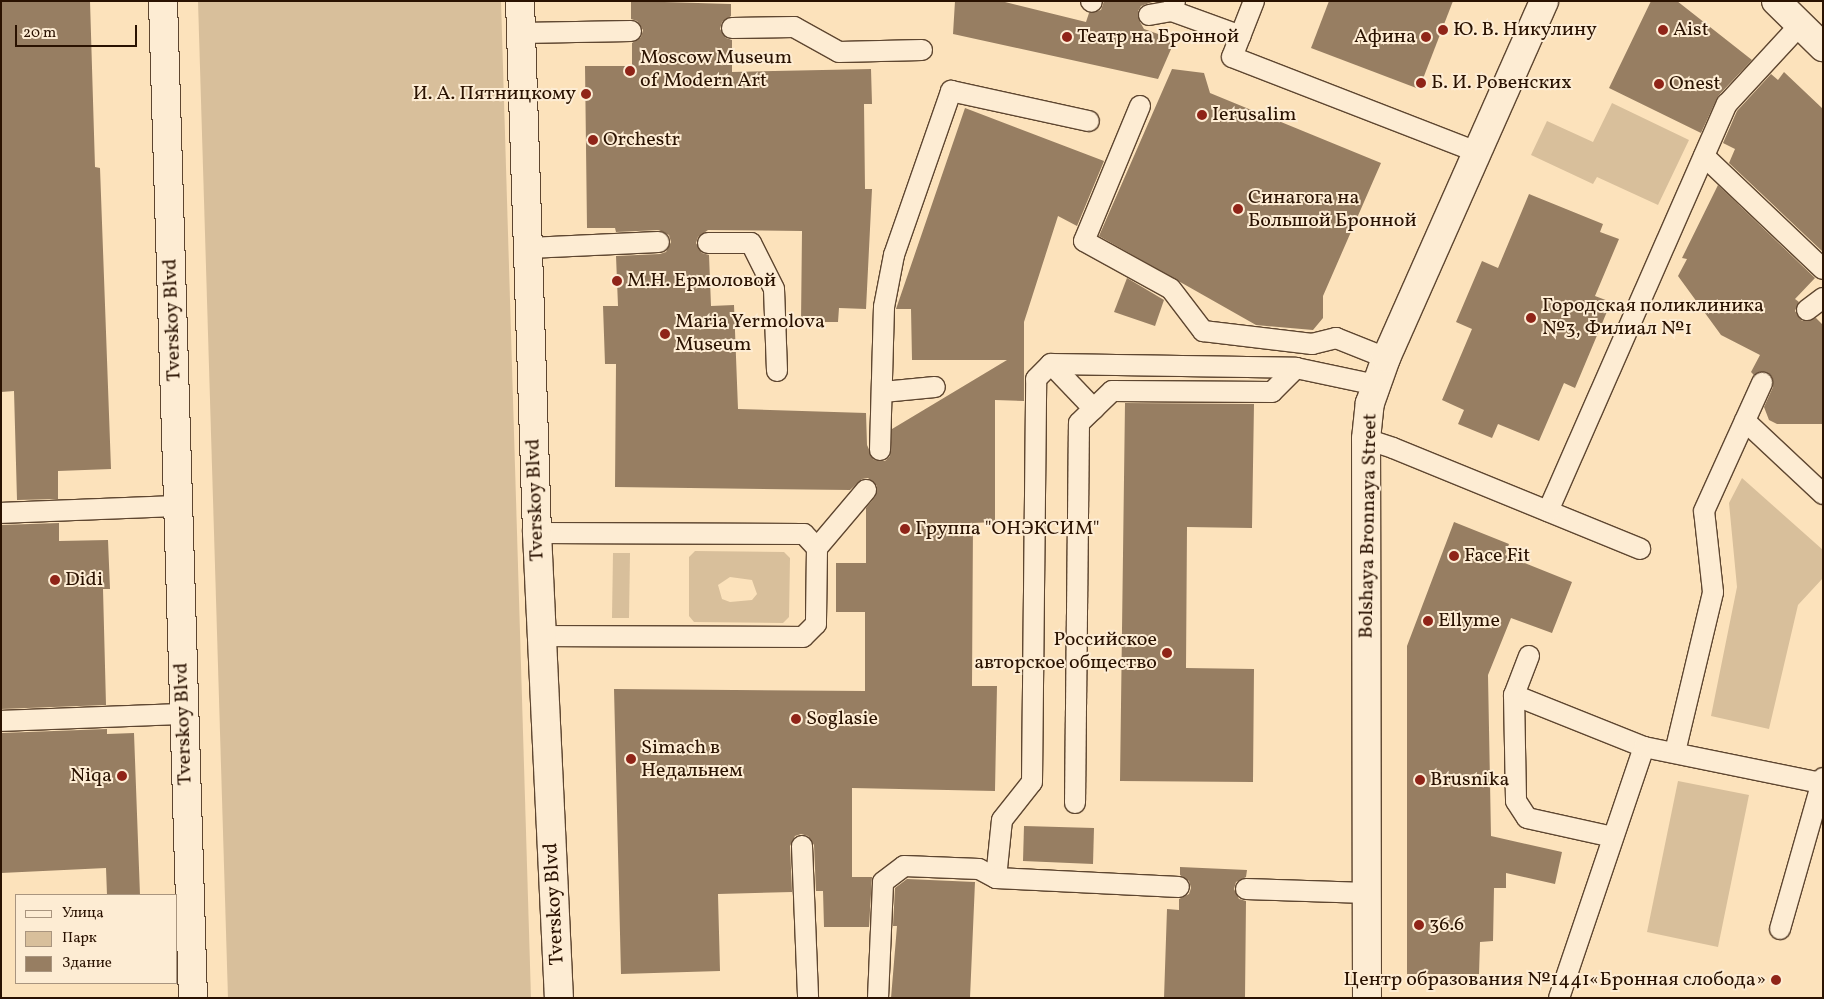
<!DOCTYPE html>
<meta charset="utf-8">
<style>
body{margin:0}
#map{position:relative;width:1824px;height:999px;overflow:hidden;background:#fce2bb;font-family:Vollkorn,serif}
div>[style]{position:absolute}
.green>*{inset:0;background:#d8bf9b}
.building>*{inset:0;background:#977e62}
.roads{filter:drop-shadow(1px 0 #5e4630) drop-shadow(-1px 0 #5e4630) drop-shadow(0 1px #5e4630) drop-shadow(0 -1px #5e4630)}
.lane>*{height:20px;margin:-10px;padding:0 10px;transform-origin:10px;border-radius:10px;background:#fdecd3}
.street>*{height:28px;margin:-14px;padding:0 14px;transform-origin:14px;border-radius:14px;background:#fdecd3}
.secondary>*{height:28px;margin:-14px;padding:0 14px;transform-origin:14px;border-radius:14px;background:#fdecd3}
.dots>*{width:14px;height:14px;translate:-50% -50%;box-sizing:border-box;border:2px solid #fdecd3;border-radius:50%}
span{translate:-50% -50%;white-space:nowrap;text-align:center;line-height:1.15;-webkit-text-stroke:4px #fdecd3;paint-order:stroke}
.poi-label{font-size:20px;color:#2a1201}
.left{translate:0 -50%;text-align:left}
.right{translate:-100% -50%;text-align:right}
.street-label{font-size:20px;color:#2a1201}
.frame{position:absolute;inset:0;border:2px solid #2a1201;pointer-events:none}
.legend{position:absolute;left:15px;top:894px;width:162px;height:90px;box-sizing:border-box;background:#fdecd3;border:1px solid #a9957f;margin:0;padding:6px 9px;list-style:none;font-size:15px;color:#2a1201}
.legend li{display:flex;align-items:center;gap:10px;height:25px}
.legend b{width:25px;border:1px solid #a9957f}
.scale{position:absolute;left:15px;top:25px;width:122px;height:22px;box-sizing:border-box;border:2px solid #2a1201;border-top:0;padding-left:6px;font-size:15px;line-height:18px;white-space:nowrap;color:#2a1201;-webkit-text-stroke:4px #fdecd3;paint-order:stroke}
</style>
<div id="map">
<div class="green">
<div style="clip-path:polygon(198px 1px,501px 1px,531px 998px,228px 998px)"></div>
<div style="clip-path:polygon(1612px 103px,1689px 140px,1658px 205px,1597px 177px,1593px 184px,1531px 155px,1547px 121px,1593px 142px)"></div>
<div style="clip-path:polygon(1742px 478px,1823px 550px,1823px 578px,1798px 605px,1769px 729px,1711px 716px,1737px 587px,1729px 503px)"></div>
<div style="clip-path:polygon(evenodd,695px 551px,784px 552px,790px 558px,789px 617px,783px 623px,694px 622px,689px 616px,689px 557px,695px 551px,730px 577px,752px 580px,757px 594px,752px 600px,730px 602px,722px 599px,718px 585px,730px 577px)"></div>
<div style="clip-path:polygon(613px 553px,630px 553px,629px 618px,612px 618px)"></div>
<div style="clip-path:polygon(1678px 781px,1749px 795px,1718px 947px,1647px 932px)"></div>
</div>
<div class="building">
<div style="clip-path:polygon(1px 1px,90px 1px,95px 167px,100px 168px,111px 469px,58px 471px,58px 499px,17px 500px,14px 391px,1px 392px)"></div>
<div style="clip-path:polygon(631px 1px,731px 4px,731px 16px,722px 22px,720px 29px,726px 38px,732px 40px,732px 72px,871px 69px,872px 104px,864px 104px,865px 189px,872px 189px,866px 309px,839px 308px,838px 322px,801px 322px,802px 231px,708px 230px,698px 237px,696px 243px,702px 253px,709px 255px,711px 306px,734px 305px,738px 409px,866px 413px,867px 445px,874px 460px,885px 461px,890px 456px,892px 429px,1007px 360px,912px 360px,911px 309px,896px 309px,965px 108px,1104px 161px,1077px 226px,1058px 216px,1024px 322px,1024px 401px,995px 400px,995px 522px,973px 523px,972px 686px,997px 686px,995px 791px,852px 788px,852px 877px,872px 877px,869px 927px,824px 927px,823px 891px,816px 891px,814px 845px,808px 836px,801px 834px,795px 836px,790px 846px,792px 892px,718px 894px,720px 971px,621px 974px,614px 689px,865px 691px,865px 612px,836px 612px,836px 563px,866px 563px,866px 508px,875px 497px,877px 486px,868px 478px,862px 479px,850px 490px,615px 487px,616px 364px,605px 364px,603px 306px,618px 306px,616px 256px,660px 254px,666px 252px,671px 242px,669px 235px,659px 230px,616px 232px,615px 228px,587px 228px,585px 66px,632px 66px,632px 43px,641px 37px,643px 30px,637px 21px,631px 19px)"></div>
<div style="clip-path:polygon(955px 1px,1001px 1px,1086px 22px,1089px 13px,1101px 10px,1104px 1px,1155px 1px,1141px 6px,1138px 11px,1140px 22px,1144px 29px,1175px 40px,1158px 79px,953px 34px)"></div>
<div style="clip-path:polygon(1329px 1px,1453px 1px,1419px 89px,1311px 48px)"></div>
<div style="clip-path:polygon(1651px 1px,1677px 1px,1752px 60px,1718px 96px,1701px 133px,1609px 88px)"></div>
<div style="clip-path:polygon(1172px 69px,1204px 73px,1210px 93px,1381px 163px,1323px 296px,1323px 318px,1313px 330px,1256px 325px,1099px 236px)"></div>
<div style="clip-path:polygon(1784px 72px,1823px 109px,1823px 252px,1729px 163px,1735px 149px,1723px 143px,1737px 111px,1771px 74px,1778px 80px)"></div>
<div style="clip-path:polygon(1718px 185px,1815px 278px,1795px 299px,1799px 302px,1795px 311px,1802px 321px,1816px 318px,1823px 325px,1823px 424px,1777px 424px,1769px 420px,1764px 407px,1773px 387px,1772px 377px,1766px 372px,1754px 375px,1751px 372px,1760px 355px,1721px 335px,1678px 276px,1687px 259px,1682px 258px)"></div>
<div style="clip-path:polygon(1529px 194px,1603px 224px,1600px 232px,1619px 239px,1595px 296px,1611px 302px,1575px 388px,1564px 383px,1539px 441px,1498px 424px,1492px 438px,1458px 424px,1464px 410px,1442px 400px,1472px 329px,1456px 322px,1482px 261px,1498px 268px)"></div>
<div style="clip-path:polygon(1127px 278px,1164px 300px,1155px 326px,1114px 312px)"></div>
<div style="clip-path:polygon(1125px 403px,1254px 404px,1252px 528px,1187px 527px,1186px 668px,1254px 669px,1253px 782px,1120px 781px)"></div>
<div style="clip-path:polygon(1454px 522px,1509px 544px,1505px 555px,1572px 582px,1552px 633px,1511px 618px,1488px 675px,1491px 836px,1562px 852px,1555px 884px,1506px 873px,1506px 888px,1494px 888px,1493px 941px,1480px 942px,1479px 974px,1407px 974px,1407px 646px)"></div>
<div style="clip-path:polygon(59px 523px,59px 541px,108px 540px,110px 589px,103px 589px,106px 705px,1px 709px,1px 525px)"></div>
<div style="clip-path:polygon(107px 729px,107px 734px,134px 733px,140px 895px,107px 895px,106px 868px,1px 873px,1px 733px)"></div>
<div style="clip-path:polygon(1024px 826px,1094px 828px,1093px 864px,1023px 861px)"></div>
<div style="clip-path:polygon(1180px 867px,1247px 870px,1246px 877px,1236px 882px,1234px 889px,1239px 899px,1246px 901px,1245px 998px,1164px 998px,1167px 909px,1179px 910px,1179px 899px,1189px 894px,1191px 888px,1189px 881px,1180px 875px)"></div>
<div style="clip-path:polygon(907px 879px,975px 882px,970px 998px,891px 998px,897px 926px,893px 926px,895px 888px)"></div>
</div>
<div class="roads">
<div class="lane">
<div style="left:1091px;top:1px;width:1px;rotate:45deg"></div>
<div style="left:1175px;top:1px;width:10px;rotate:107deg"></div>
<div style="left:1172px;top:11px;width:73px;rotate:19.9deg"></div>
<div style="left:1254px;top:1px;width:60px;rotate:111.4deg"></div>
<div style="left:1232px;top:57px;width:263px;rotate:21.2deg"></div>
<div style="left:1149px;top:15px;width:23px;rotate:-10deg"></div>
<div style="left:732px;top:28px;width:62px;rotate:-0.9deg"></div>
<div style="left:794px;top:27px;width:51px;rotate:29.1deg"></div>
<div style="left:839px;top:52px;width:83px;rotate:-1.4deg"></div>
<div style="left:521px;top:33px;width:110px;rotate:-1deg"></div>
<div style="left:1140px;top:106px;width:146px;rotate:112.5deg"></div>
<div style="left:1084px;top:241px;width:99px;rotate:28.9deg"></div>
<div style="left:1171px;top:289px;width:53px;rotate:52.7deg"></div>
<div style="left:1203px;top:331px;width:110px;rotate:6.8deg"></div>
<div style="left:1312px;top:344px;width:25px;rotate:-14deg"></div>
<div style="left:1336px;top:338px;width:54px;rotate:21.8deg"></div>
<div style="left:1704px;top:156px;width:164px;rotate:43.5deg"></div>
<div style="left:708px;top:243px;width:43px"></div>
<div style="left:751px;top:243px;width:51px;rotate:63.4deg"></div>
<div style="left:774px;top:289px;width:82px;rotate:87.9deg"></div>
<div style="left:528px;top:248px;width:131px;rotate:-2.6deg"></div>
<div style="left:1807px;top:310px;width:20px;rotate:-37deg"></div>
<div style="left:1051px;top:364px;width:62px;rotate:46.3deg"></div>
<div style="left:883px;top:392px;width:52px;rotate:-5.5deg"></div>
<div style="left:1745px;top:421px;width:107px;rotate:43.1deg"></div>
<div style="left:1366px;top:439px;width:28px;rotate:18deg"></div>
<div style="left:1393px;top:448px;width:267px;rotate:22.2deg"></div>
<div style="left:880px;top:450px;width:143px;rotate:-88.4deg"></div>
<div style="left:884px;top:307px;width:53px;rotate:-79.1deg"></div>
<div style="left:894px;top:255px;width:174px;rotate:-70.8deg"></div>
<div style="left:951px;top:91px;width:141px;rotate:12.3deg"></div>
<div style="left:1548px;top:511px;width:445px;rotate:-66.3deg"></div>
<div style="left:1727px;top:104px;width:108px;rotate:-47.3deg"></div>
<div style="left:1px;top:513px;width:178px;rotate:-2.3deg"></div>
<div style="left:537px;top:533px;width:267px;rotate:0.2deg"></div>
<div style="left:804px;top:534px;width:19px;rotate:47deg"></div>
<div style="left:817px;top:548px;width:76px;rotate:90.8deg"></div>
<div style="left:816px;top:624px;width:18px;rotate:135deg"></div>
<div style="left:803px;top:637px;width:262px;rotate:-179.8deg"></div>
<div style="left:817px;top:548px;width:76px;rotate:-49.8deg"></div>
<div style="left:1529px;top:656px;width:42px;rotate:111deg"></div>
<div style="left:1514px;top:695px;width:106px;rotate:88.9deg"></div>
<div style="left:1516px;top:801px;width:20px;rotate:57deg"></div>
<div style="left:1527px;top:818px;width:88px;rotate:12.5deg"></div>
<div style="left:1514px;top:695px;width:140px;rotate:21.8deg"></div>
<div style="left:1px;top:721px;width:183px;rotate:-2.2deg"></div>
<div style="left:1675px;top:752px;width:164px;rotate:-76.6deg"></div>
<div style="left:1713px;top:592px;width:81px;rotate:-96.3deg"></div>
<div style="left:1704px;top:511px;width:141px;rotate:-65.6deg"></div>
<div style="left:1075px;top:803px;width:380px;rotate:-89.4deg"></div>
<div style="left:1079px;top:423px;width:46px;rotate:-44.1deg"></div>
<div style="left:1112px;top:391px;width:160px;rotate:0.4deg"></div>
<div style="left:1272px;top:392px;width:34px;rotate:-45deg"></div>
<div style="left:802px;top:846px;width:152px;rotate:87.7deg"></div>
<div style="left:996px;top:878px;width:58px;rotate:-84.1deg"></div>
<div style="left:1002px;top:820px;width:48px;rotate:-51.7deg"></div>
<div style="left:1032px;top:782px;width:403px;rotate:-89.4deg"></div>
<div style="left:1036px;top:379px;width:21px;rotate:-45deg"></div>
<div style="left:1051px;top:364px;width:245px;rotate:0.9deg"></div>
<div style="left:1296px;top:368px;width:82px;rotate:12deg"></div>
<div style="left:1246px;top:889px;width:121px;rotate:1.9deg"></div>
<div style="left:1780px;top:929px;width:157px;rotate:-74.1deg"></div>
<div style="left:878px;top:998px;width:116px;rotate:-87.5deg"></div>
<div style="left:883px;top:882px;width:26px;rotate:-37deg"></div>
<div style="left:904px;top:866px;width:75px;rotate:2.3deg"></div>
<div style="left:979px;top:869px;width:19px;rotate:28deg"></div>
<div style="left:996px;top:878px;width:183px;rotate:2.8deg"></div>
<div style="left:1559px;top:998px;width:265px;rotate:-71.3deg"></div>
<div style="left:1644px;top:747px;width:181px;rotate:11.5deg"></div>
</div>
<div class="street">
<div style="left:1776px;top:1px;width:66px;rotate:44.4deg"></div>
<div style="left:1367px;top:998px;width:559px;rotate:-90.1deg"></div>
<div style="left:1366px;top:439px;width:36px;rotate:-84deg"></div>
<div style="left:1370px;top:403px;width:48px;rotate:-70.4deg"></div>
<div style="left:1386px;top:358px;width:390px;rotate:-66.1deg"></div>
</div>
<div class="secondary">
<div style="left:163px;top:1px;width:997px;rotate:88.28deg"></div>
<div style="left:520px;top:1px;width:532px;rotate:88.17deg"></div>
<div style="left:537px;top:533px;width:466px;rotate:87.3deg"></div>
</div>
</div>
<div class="dots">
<div style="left:1443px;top:30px;background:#8f2418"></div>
<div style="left:1663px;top:30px;background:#8f2418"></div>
<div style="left:1067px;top:37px;background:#8f2418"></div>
<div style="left:1426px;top:37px;background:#8f2418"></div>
<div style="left:630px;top:71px;background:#8f2418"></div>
<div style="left:1421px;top:83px;background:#8f2418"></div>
<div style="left:1659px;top:84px;background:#8f2418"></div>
<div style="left:586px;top:94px;background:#8f2418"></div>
<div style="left:1202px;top:115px;background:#8f2418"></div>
<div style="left:593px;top:140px;background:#8f2418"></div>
<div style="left:1238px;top:209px;background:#8f2418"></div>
<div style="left:617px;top:281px;background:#8f2418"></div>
<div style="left:1531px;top:318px;background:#8f2418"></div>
<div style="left:665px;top:334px;background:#8f2418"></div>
<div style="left:905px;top:529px;background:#8f2418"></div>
<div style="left:1454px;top:556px;background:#8f2418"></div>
<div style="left:55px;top:580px;background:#8f2418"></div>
<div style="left:1428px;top:621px;background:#8f2418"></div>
<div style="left:1167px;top:653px;background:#8f2418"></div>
<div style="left:796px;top:719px;background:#8f2418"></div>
<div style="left:631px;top:759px;background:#8f2418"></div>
<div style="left:122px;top:776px;background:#8f2418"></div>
<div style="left:1420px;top:780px;background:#8f2418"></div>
<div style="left:1419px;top:925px;background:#8f2418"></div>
<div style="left:1776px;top:980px;background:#8f2418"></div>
</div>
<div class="poi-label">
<span class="left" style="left:1453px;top:30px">Ю. В. Никулину</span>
<span class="left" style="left:1673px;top:30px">Aist</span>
<span class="left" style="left:1077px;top:37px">Театр на Бронной</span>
<span class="right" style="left:1416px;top:37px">Афина</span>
<span class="left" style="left:640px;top:70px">Moscow Museum<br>of Modern Art</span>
<span class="left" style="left:1431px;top:83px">Б. И. Ровенских</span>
<span class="left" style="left:1669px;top:84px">Onest</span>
<span class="right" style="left:576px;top:94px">И. А. Пятницкому</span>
<span class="left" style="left:1212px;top:115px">Ierusalim</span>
<span class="left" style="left:603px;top:140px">Orchestr</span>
<span class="left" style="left:1248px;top:210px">Синагога на<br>Большой Бронной</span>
<span class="left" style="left:627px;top:281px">М.Н. Ермоловой</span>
<span class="left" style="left:1542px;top:318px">Городская поликлиника<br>№3, Филиал №1</span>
<span class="left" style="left:675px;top:334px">Maria Yermolova<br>Museum</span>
<span class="left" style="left:915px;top:529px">Группа "ОНЭКСИМ"</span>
<span class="left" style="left:1464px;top:556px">Face Fit</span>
<span class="left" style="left:65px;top:580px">Didi</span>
<span class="left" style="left:1438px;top:621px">Ellyme</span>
<span class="right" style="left:1157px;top:652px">Российское<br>авторское общество</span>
<span class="left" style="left:806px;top:719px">Soglasie</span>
<span class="left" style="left:641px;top:760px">Simach в<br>Недальнем</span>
<span class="right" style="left:112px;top:776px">Niqa</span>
<span class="left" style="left:1430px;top:780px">Brusnika</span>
<span class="left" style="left:1429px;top:925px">36.6</span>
<span class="right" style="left:1766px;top:980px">Центр образования №1441«Бронная слобода»</span>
</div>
<div class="street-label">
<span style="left:173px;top:320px;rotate:-92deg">Tverskoy Blvd</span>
<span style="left:536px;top:500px;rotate:-92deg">Tverskoy Blvd</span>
<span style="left:1369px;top:526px;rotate:-89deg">Bolshaya Bronnaya Street</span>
<span style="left:184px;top:724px;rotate:-92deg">Tverskoy Blvd</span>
<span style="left:555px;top:904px;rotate:-93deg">Tverskoy Blvd</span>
</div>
<div class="frame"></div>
<ul class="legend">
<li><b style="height:6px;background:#fdecd3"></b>Улица</li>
<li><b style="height:14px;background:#d8bf9b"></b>Парк</li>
<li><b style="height:14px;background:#977e62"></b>Здание</li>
</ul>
<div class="scale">20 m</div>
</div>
